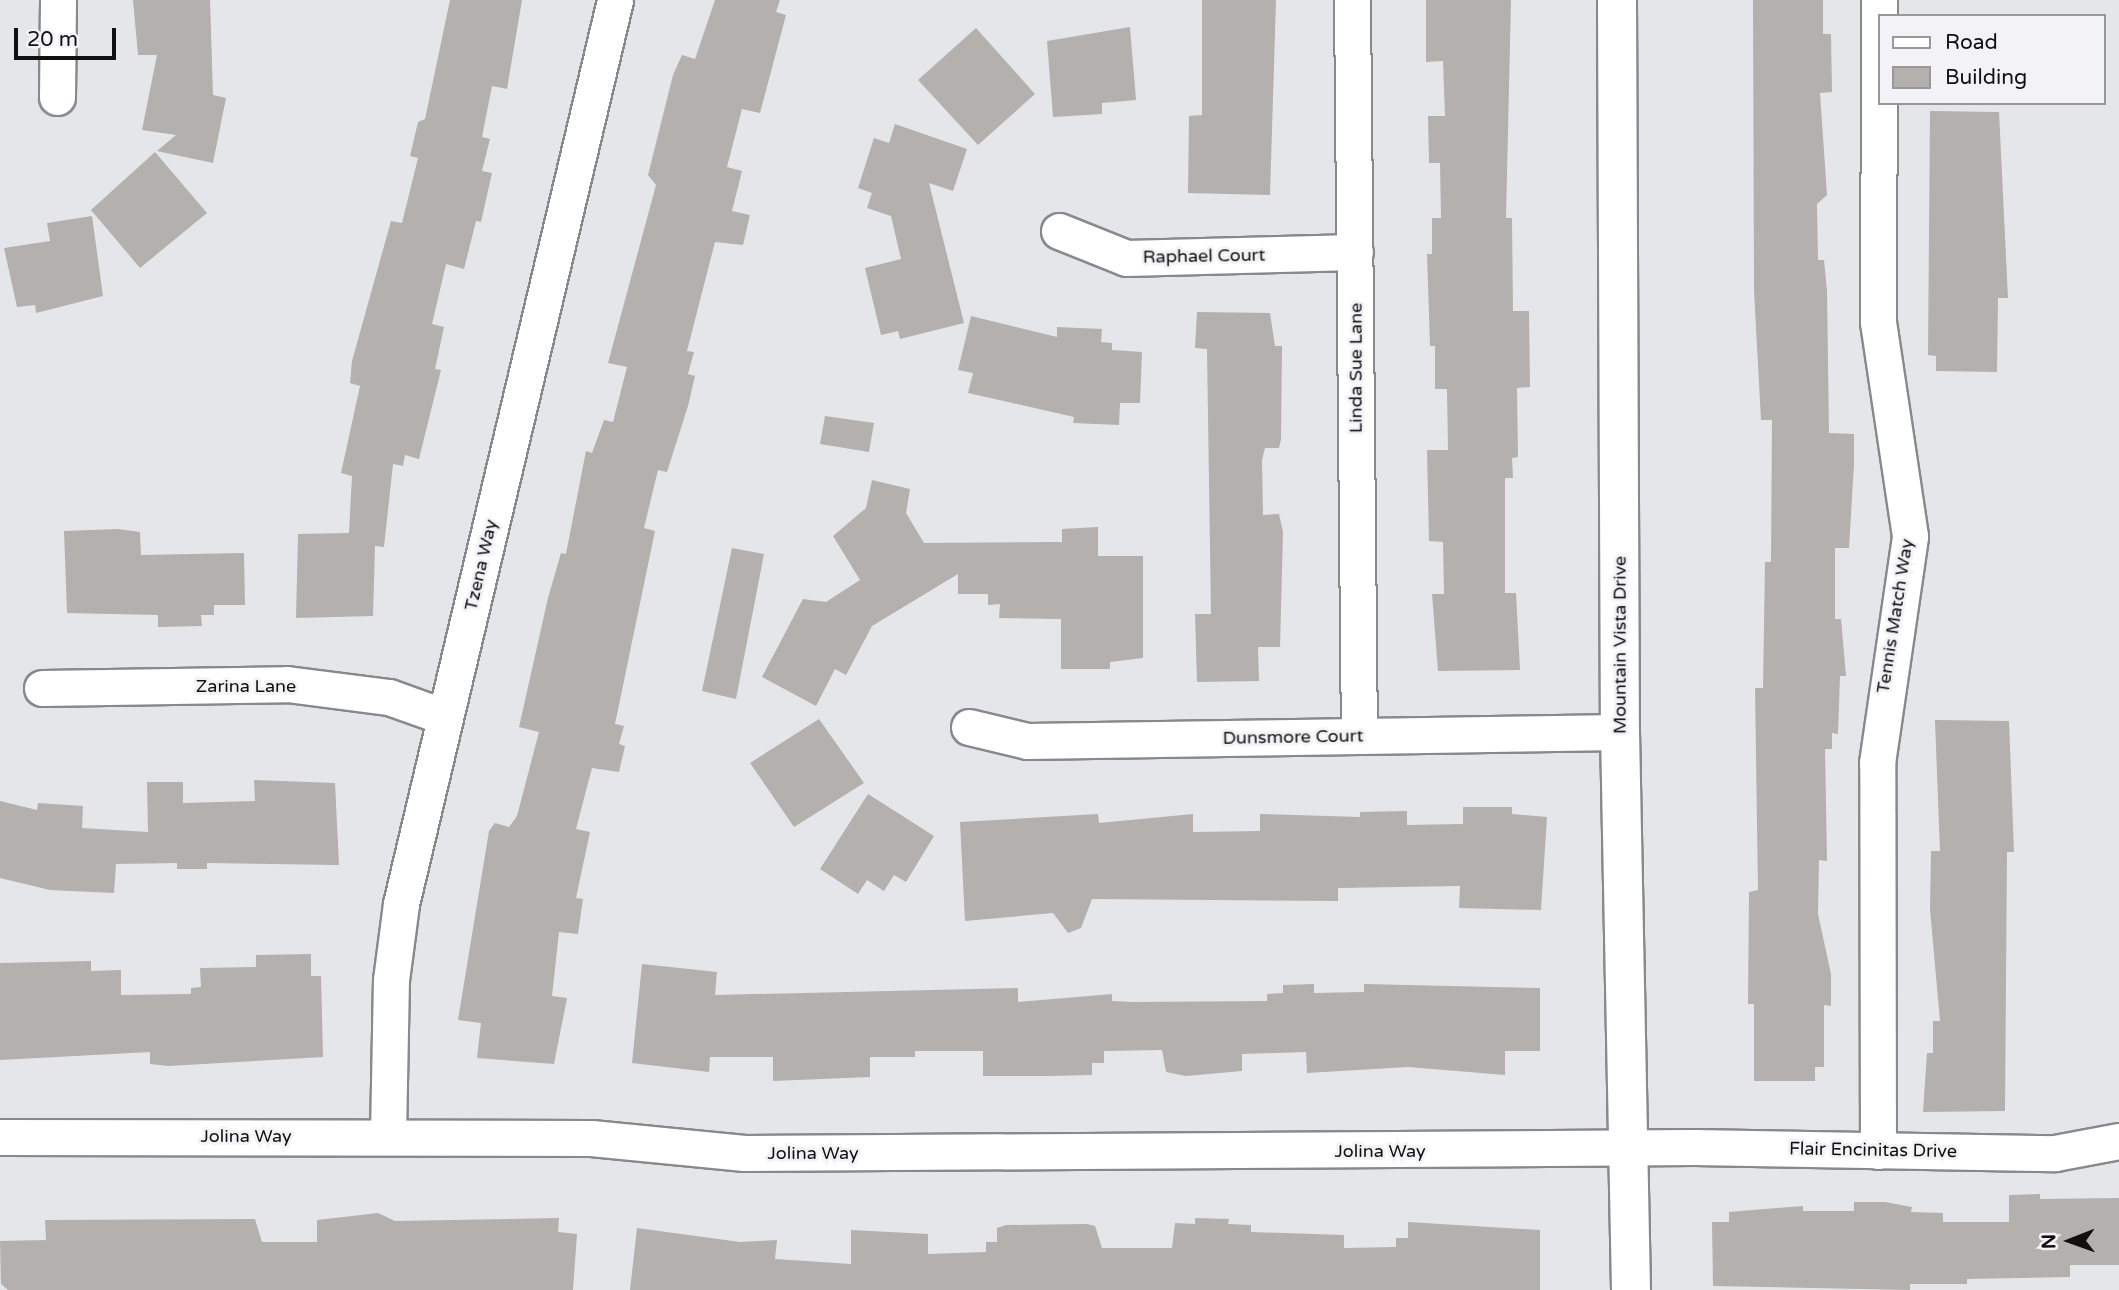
<!DOCTYPE html>
<style>
body{margin:0}
#map{position:relative;width:2119px;height:1290px;overflow:hidden;background:#e5e6ea;font-family:"Varela Round",sans-serif}
div>[style]{position:absolute}
.building>*{inset:0;background:#b3b0ad}
.roads{filter:drop-shadow(2px 0 #88898c) drop-shadow(-2px 0 #88898c) drop-shadow(0 2px #88898c) drop-shadow(0 -2px #88898c)}
.minor>*{height:35px;margin:-17.5px;padding:0 17.5px;transform-origin:17.5px;border-radius:17.5px;background:#fff}
.secondary>*{height:38px;margin:-19px;padding:0 19px;transform-origin:19px;border-radius:19px;background:#fff}
span{translate:-50% -50%;white-space:nowrap;text-align:center;line-height:1.15;-webkit-text-stroke:6px #f3f3f7;paint-order:stroke}
.street-label{font-size:18px;color:#101011}
.legend{position:absolute;left:1878px;top:14px;width:228px;height:91px;box-sizing:border-box;background:#f3f3f7;border:2px solid #98989b;margin:0;padding:9px 12px;list-style:none;font-size:21px;color:#101011}
.legend li{display:flex;align-items:center;gap:14px;height:35px}
.legend b{width:35px;border:2px solid #98989b}
.north{position:absolute;left:2035px;top:1206px;width:70px;height:70px;-webkit-text-stroke:5px #f3f3f7;paint-order:stroke;rotate:269deg;font-size:19px;font-weight:700;line-height:28px;text-align:center;color:#101011}
.north::after{content:'';display:block;margin:auto;width:24px;height:32px;background:#101011;clip-path:polygon(50% 0,100% 100%,50% 72%,0 100%)}
.scale{position:absolute;left:14px;top:28px;width:102px;height:32px;box-sizing:border-box;border:4px solid #101011;border-top:0;padding-left:9px;font-size:21px;line-height:24px;white-space:nowrap;color:#101011;-webkit-text-stroke:5px #f3f3f7;paint-order:stroke}
</style>
<div id="map">
<div class="building">
<div style="clip-path:polygon(133px 0,210px 0,213px 95px,226px 98px,213px 163px,157px 151px,176px 135px,142px 130px,157px 55px,138px 55px)"></div>
<div style="clip-path:polygon(450px 0,522px 0,507px 89px,492px 86px,482px 137px,490px 139px,482px 171px,492px 173px,481px 222px,476px 221px,464px 269px,446px 264px,432px 324px,444px 327px,435px 369px,441px 370px,419px 459px,405px 455px,403px 466px,393px 464px,384px 547px,375px 546px,373px 616px,296px 618px,298px 534px,349px 533px,352px 476px,341px 473px,360px 386px,350px 383px,352px 361px,391px 221px,402px 223px,418px 158px,410px 156px,418px 122px,425px 119px)"></div>
<div style="clip-path:polygon(715px 0,780px 0,776px 12px,786px 15px,760px 113px,742px 109px,727px 167px,742px 171px,732px 211px,750px 215px,743px 245px,715px 242px,687px 351px,694px 352px,688px 374px,695px 376px,688px 406px,667px 472px,658px 470px,644px 528px,655px 531px,615px 724px,624px 726px,619px 744px,625px 746px,619px 772px,592px 768px,576px 829px,590px 832px,576px 898px,583px 899px,578px 934px,559px 932px,552px 996px,567px 998px,554px 1064px,477px 1058px,481px 1023px,458px 1020px,489px 831px,495px 823px,509px 827px,517px 816px,539px 732px,519px 727px,548px 598px,561px 553px,566px 554px,586px 451px,592px 453px,604px 420px,613px 422px,627px 367px,608px 363px,656px 185px,648px 175px,673px 75px,682px 55px,695px 59px)"></div>
<div style="clip-path:polygon(1202px 0,1276px 0,1270px 195px,1188px 193px,1189px 116px,1202px 115px)"></div>
<div style="clip-path:polygon(1426px 0,1511px 0,1506px 218px,1512px 218px,1513px 311px,1529px 311px,1530px 387px,1517px 388px,1518px 457px,1512px 458px,1513px 478px,1505px 478px,1505px 593px,1516px 593px,1520px 670px,1438px 671px,1432px 594px,1444px 594px,1443px 542px,1429px 541px,1427px 450px,1448px 450px,1447px 389px,1435px 389px,1435px 346px,1430px 346px,1427px 254px,1432px 254px,1432px 218px,1441px 218px,1440px 163px,1429px 163px,1428px 116px,1445px 116px,1443px 61px,1426px 62px)"></div>
<div style="clip-path:polygon(1753px 0,1823px 0,1823px 34px,1831px 34px,1832px 92px,1820px 93px,1827px 195px,1817px 204px,1818px 260px,1824px 260px,1827px 291px,1829px 433px,1854px 434px,1854px 464px,1849px 548px,1835px 548px,1835px 619px,1841px 619px,1846px 676px,1840px 676px,1838px 734px,1832px 733px,1832px 749px,1825px 749px,1827px 861px,1819px 860px,1818px 914px,1831px 974px,1831px 1006px,1824px 1005px,1824px 1067px,1815px 1067px,1815px 1081px,1754px 1081px,1754px 1004px,1748px 1004px,1749px 892px,1758px 890px,1755px 688px,1763px 688px,1765px 562px,1771px 562px,1772px 420px,1761px 420px,1754px 291px)"></div>
<div style="clip-path:polygon(1130px 27px,1136px 100px,1102px 103px,1102px 114px,1053px 117px,1047px 41px)"></div>
<div style="clip-path:polygon(976px 28px,1035px 94px,978px 145px,918px 80px)"></div>
<div style="clip-path:polygon(1930px 111px,1999px 112px,2008px 298px,1998px 298px,1997px 372px,1936px 371px,1936px 356px,1928px 355px)"></div>
<div style="clip-path:polygon(895px 124px,967px 149px,953px 191px,929px 183px,964px 323px,900px 339px,898px 331px,881px 335px,865px 268px,901px 259px,891px 216px,867px 208px,872px 193px,858px 188px,874px 138px,889px 143px)"></div>
<div style="clip-path:polygon(155px 152px,207px 213px,140px 268px,91px 210px)"></div>
<div style="clip-path:polygon(92px 216px,103px 296px,36px 313px,35px 305px,17px 307px,4px 248px,50px 241px,47px 223px)"></div>
<div style="clip-path:polygon(1197px 312px,1270px 313px,1275px 346px,1282px 346px,1281px 439px,1279px 448px,1265px 448px,1262px 460px,1263px 515px,1279px 514px,1283px 532px,1280px 647px,1258px 647px,1259px 681px,1197px 682px,1195px 614px,1211px 614px,1207px 349px,1195px 348px)"></div>
<div style="clip-path:polygon(971px 316px,1057px 337px,1057px 327px,1102px 329px,1101px 342px,1112px 343px,1112px 350px,1142px 352px,1140px 403px,1120px 403px,1119px 425px,1073px 423px,1074px 417px,968px 393px,973px 373px,958px 370px)"></div>
<div style="clip-path:polygon(825px 416px,874px 423px,869px 452px,820px 444px)"></div>
<div style="clip-path:polygon(872px 480px,910px 489px,906px 513px,924px 543px,1062px 542px,1062px 529px,1098px 527px,1098px 556px,1143px 556px,1143px 658px,1110px 662px,1110px 669px,1061px 669px,1061px 619px,999px 618px,1000px 604px,988px 605px,988px 594px,958px 594px,958px 574px,872px 626px,846px 675px,835px 669px,816px 706px,762px 677px,803px 599px,826px 602px,860px 580px,833px 536px,866px 508px)"></div>
<div style="clip-path:polygon(118px 529px,140px 532px,141px 555px,244px 553px,245px 605px,214px 605px,214px 615px,201px 615px,202px 626px,158px 627px,158px 615px,67px 613px,64px 531px)"></div>
<div style="clip-path:polygon(732px 548px,764px 554px,736px 699px,702px 691px)"></div>
<div style="clip-path:polygon(819px 719px,864px 783px,794px 827px,750px 763px)"></div>
<div style="clip-path:polygon(1935px 720px,2009px 721px,2014px 852px,2007px 852px,2005px 1111px,1923px 1112px,1927px 1053px,1933px 1053px,1933px 1021px,1940px 1021px,1930px 909px,1931px 851px,1940px 851px)"></div>
<div style="clip-path:polygon(254px 780px,335px 783px,339px 865px,207px 863px,207px 869px,177px 869px,177px 863px,116px 864px,114px 893px,50px 890px,0 878px,0 801px,37px 810px,38px 803px,83px 806px,82px 828px,148px 832px,147px 782px,183px 782px,183px 803px,255px 801px)"></div>
<div style="clip-path:polygon(868px 794px,934px 836px,906px 882px,894px 875px,884px 891px,867px 880px,858px 894px,820px 869px)"></div>
<div style="clip-path:polygon(1463px 807px,1512px 807px,1512px 814px,1547px 817px,1541px 910px,1459px 908px,1460px 886px,1338px 888px,1338px 901px,1092px 899px,1081px 928px,1068px 933px,1053px 913px,965px 921px,960px 822px,1098px 814px,1099px 823px,1193px 814px,1193px 832px,1260px 831px,1260px 814px,1360px 817px,1360px 812px,1407px 811px,1407px 825px,1463px 824px)"></div>
<div style="clip-path:polygon(311px 954px,311px 976px,321px 976px,323px 1057px,168px 1066px,150px 1064px,150px 1052px,0 1060px,0 963px,91px 961px,91px 971px,121px 970px,121px 995px,191px 994px,191px 988px,201px 987px,200px 968px,256px 967px,256px 955px)"></div>
<div style="clip-path:polygon(642px 964px,717px 972px,715px 995px,1018px 988px,1018px 1002px,1112px 994px,1112px 1001px,1133px 1002px,1267px 1001px,1267px 994px,1283px 993px,1283px 985px,1314px 984px,1314px 993px,1364px 992px,1364px 984px,1540px 988px,1540px 1051px,1505px 1051px,1505px 1075px,1408px 1067px,1307px 1073px,1306px 1052px,1242px 1054px,1242px 1071px,1186px 1076px,1166px 1072px,1162px 1050px,1104px 1051px,1104px 1063px,1092px 1063px,1092px 1075px,1048px 1076px,983px 1076px,983px 1051px,915px 1051px,915px 1057px,870px 1057px,870px 1077px,773px 1081px,773px 1057px,710px 1057px,709px 1072px,632px 1063px)"></div>
<div style="clip-path:polygon(2040px 1194px,2040px 1199px,2119px 1198px,2119px 1265px,2070px 1265px,2070px 1277px,1967px 1279px,1967px 1284px,1910px 1284px,1910px 1290px,1713px 1286px,1712px 1222px,1729px 1222px,1729px 1212px,1803px 1206px,1803px 1211px,1854px 1211px,1854px 1202px,1885px 1202px,1912px 1207px,1911px 1212px,1943px 1213px,1943px 1222px,2009px 1222px,2009px 1195px)"></div>
<div style="clip-path:polygon(378px 1213px,395px 1221px,559px 1218px,558px 1232px,577px 1234px,573px 1290px,8px 1290px,1px 1284px,0 1241px,46px 1240px,45px 1220px,255px 1219px,262px 1242px,317px 1242px,317px 1220px)"></div>
<div style="clip-path:polygon(1195px 1218px,1229px 1219px,1228px 1224px,1251px 1225px,1251px 1232px,1344px 1235px,1344px 1248px,1396px 1247px,1396px 1238px,1408px 1238px,1408px 1222px,1540px 1230px,1540px 1290px,630px 1290px,637px 1228px,740px 1242px,777px 1240px,775px 1259px,851px 1264px,851px 1230px,928px 1234px,928px 1254px,986px 1252px,986px 1242px,997px 1242px,997px 1228px,1006px 1225px,1087px 1224px,1095px 1226px,1102px 1248px,1172px 1248px,1175px 1223px,1195px 1224px)"></div>
</div>
<div class="roads">
<div class="minor">
<div style="left:1352px;top:0;width:736px;rotate:89.46deg"></div>
<div style="left:57px;top:97px;width:97px;rotate:-89.4deg"></div>
<div style="left:1059px;top:231px;width:72px;rotate:21.9deg"></div>
<div style="left:1126px;top:258px;width:229px;rotate:-1.5deg"></div>
<div style="left:42px;top:688px;width:245px;rotate:-0.9deg"></div>
<div style="left:287px;top:684px;width:103px;rotate:7.3deg"></div>
<div style="left:389px;top:697px;width:59px;rotate:19.7deg"></div>
<div style="left:969px;top:727px;width:60px;rotate:13.6deg"></div>
<div style="left:1027px;top:741px;width:593px;rotate:-0.87deg"></div>
<div style="left:388px;top:1135px;width:155px;rotate:-88.9deg"></div>
<div style="left:391px;top:980px;width:77px;rotate:-82.5deg"></div>
<div style="left:401px;top:904px;width:929px;rotate:-76.68deg"></div>
<div style="left:0;top:1137px;width:591px;rotate:0.1deg"></div>
<div style="left:591px;top:1138px;width:154px;rotate:5.6deg"></div>
<div style="left:744px;top:1153px;width:950px;rotate:-0.36deg"></div>
<div style="left:1694px;top:1147px;width:361px;rotate:1deg"></div>
<div style="left:2055px;top:1153px;width:65px;rotate:-10.6deg"></div>
<div style="left:1878px;top:1151px;width:388px;rotate:-90.1deg"></div>
<div style="left:1877px;top:763px;width:229px;rotate:-81.7deg"></div>
<div style="left:1910px;top:536px;width:216px;rotate:-98.5deg"></div>
<div style="left:1878px;top:322px;width:322px;rotate:-89.8deg"></div>
</div>
<div class="secondary">
<div style="left:1617px;top:0;width:732px;rotate:89.77deg"></div>
<div style="left:1620px;top:732px;width:558px;rotate:88.87deg"></div>
</div>
</div>
<div class="street-label">
<span style="left:1204px;top:256px;rotate:-1deg">Raphael Court</span>
<span style="left:1356px;top:368px;rotate:-90deg">Linda Sue Lane</span>
<span style="left:481px;top:565px;rotate:-77deg">Tzena Way</span>
<span style="left:1895px;top:616px;rotate:-81deg">Tennis Match Way</span>
<span style="left:1620px;top:645px;rotate:-90deg">Mountain Vista Drive</span>
<span style="left:246px;top:686px">Zarina Lane</span>
<span style="left:1293px;top:737px;rotate:-1deg">Dunsmore Court</span>
<span style="left:246px;top:1136px">Jolina Way</span>
<span style="left:1873px;top:1150px;rotate:1deg">Flair Encinitas Drive</span>
<span style="left:1380px;top:1151px">Jolina Way</span>
<span style="left:813px;top:1153px">Jolina Way</span>
</div>
<ul class="legend">
<li><b style="height:9px;background:#fff"></b>Road</li>
<li><b style="height:19px;background:#b3b0ad"></b>Building</li>
</ul>
<div class="north">N</div>
<div class="scale">20 m</div>
</div>
